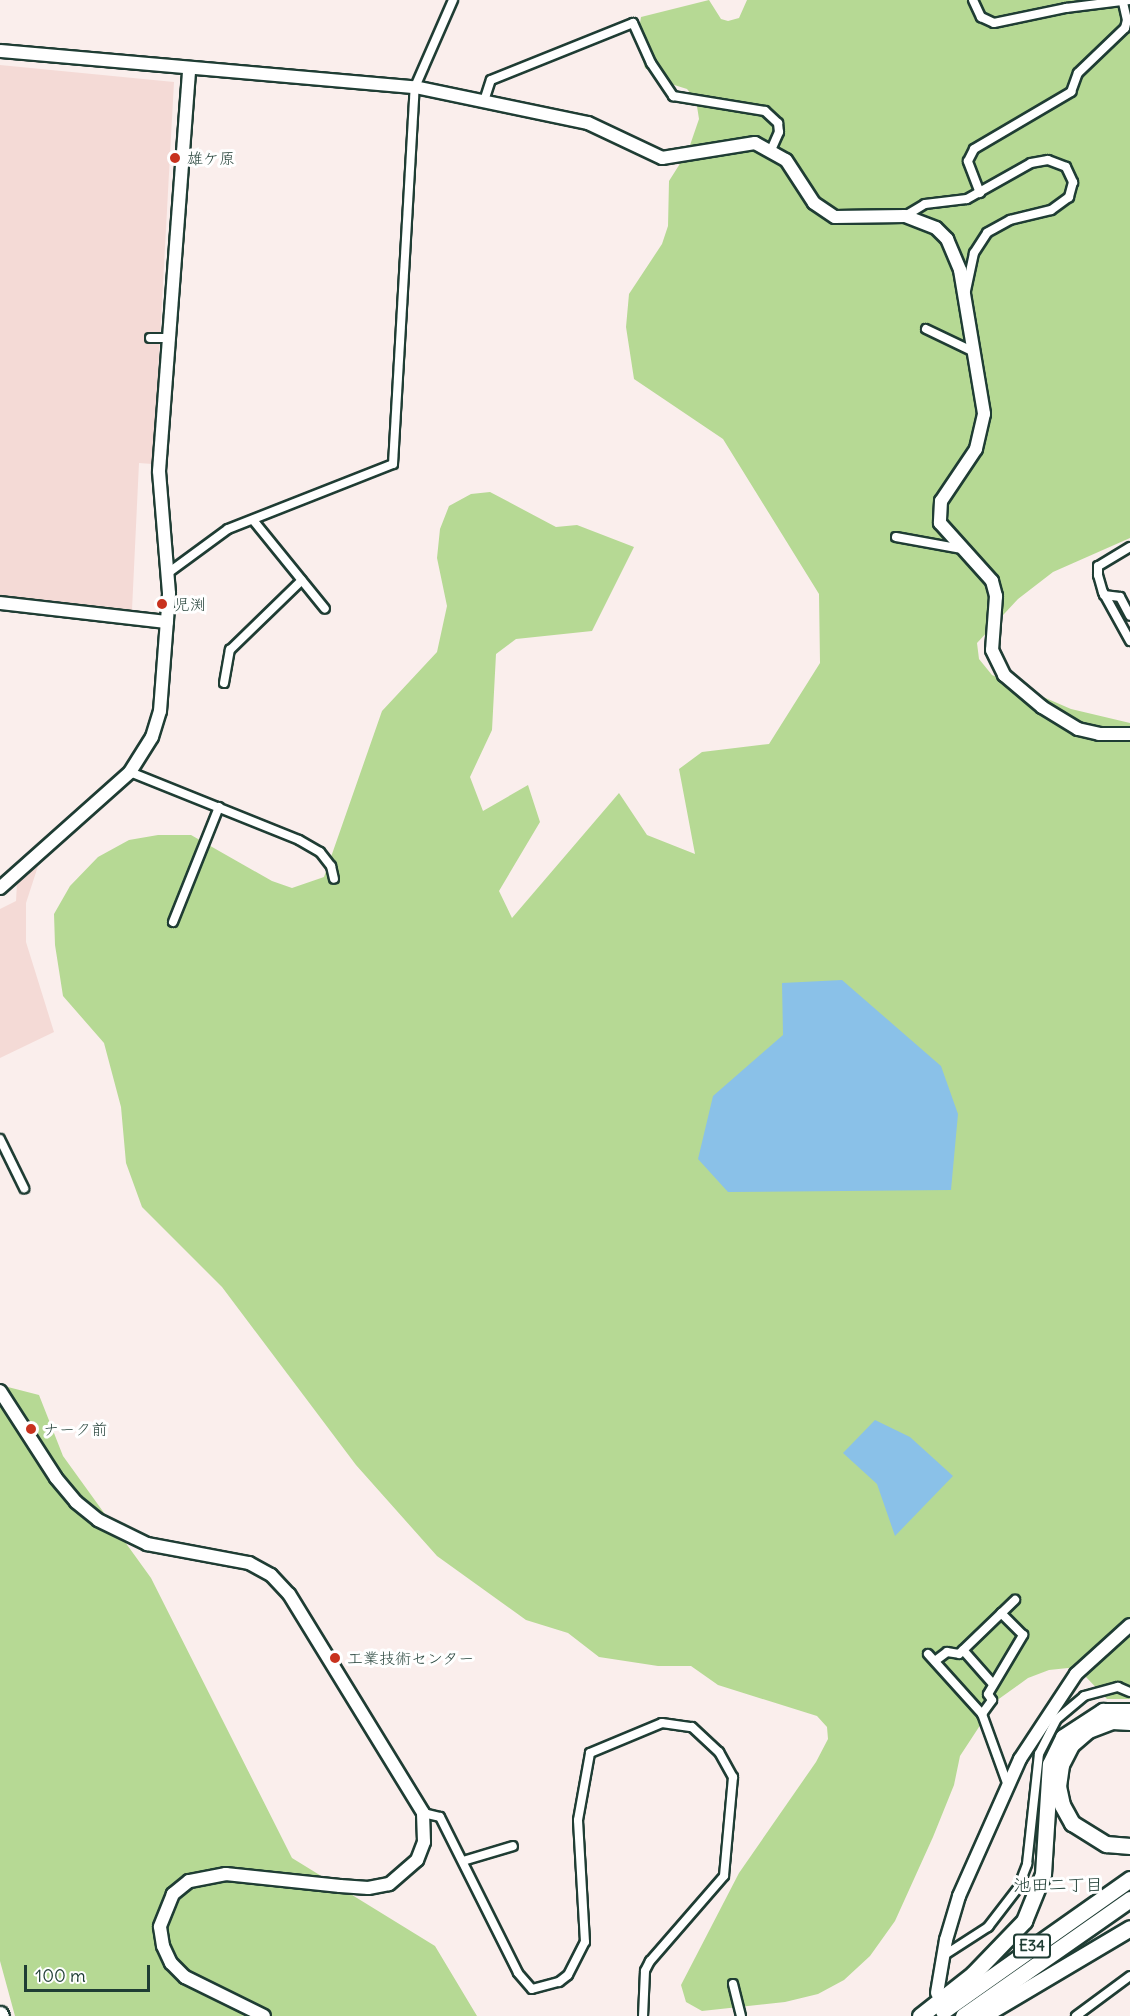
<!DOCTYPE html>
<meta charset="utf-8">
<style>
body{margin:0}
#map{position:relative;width:1130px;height:2016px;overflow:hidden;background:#faeeec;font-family:Delius,"Klee One",sans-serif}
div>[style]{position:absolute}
.built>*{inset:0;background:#f4dad6}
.green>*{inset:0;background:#b6d994}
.water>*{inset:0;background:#8ac1e8}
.roads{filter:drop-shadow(2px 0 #1f3d34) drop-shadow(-2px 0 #1f3d34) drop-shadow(0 2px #1f3d34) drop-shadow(0 -2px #1f3d34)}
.street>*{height:8px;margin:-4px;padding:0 4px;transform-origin:4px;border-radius:4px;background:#fff}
.secondary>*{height:12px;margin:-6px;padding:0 6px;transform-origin:6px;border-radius:6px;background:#fff}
.highway>*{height:15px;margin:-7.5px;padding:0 7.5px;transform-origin:7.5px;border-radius:7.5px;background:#fff}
.dots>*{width:16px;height:16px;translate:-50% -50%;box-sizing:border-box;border:3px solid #fff;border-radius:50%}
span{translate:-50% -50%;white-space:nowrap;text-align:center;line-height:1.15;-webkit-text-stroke:6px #fff;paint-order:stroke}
.shield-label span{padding:2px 4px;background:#fff;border:2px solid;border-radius:4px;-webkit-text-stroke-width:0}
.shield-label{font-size:15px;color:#1f3d34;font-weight:700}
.poi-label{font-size:16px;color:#1f3d34}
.left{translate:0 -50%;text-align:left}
.neighbourhood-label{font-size:18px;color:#1f3d34}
.scale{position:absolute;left:24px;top:1965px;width:126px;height:27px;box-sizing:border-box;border:3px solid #1f3d34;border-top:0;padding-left:8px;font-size:18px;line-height:21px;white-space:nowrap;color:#1f3d34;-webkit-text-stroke:4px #fff;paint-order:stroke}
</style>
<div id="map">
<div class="built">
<div style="clip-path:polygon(0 65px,174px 82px,156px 412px,152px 464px,139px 463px,132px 610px,0 596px)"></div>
<div style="clip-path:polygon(39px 863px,26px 903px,26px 942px,54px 1032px,0 1058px,0 909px,16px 901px,17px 883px)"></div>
</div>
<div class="green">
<div style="clip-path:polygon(709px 0,721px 19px,728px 21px,739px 18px,747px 0,1130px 0,1130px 538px,1053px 572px,1018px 599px,977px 643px,979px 659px,992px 675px,1071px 709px,1130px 723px,1130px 1699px,1107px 1699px,1085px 1676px,1068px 1668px,1049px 1670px,1028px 1678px,996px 1701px,960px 1756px,954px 1785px,933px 1837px,895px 1921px,870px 1956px,844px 1980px,818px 1994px,785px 2002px,702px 2011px,686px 2002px,681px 1985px,739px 1873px,816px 1762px,828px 1739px,827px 1727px,817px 1716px,718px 1685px,691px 1666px,658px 1666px,599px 1657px,568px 1633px,526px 1620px,437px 1556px,356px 1465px,222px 1287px,142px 1207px,126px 1163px,121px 1107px,104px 1043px,63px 996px,55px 945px,54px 914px,70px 886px,98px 857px,129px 840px,158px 835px,191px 835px,272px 881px,292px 888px,324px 877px,382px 711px,437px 652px,447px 606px,437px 558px,440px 529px,449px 506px,471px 494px,490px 492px,556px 527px,577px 525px,634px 547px,592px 631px,516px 639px,496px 654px,492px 730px,470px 777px,483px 811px,528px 785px,540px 822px,499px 891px,512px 918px,619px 793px,647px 835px,695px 854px,679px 769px,702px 752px,769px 744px,820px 663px,819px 594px,723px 439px,634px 379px,626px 327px,629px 294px,662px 244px,668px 226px,669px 181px,688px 151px,699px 119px,696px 100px,687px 89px,668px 83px,645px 68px,637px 41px,641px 17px)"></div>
<div style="clip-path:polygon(0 1385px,39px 1395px,63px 1456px,151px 1578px,292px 1858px,435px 1946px,477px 2016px,15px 2016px,0 1961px)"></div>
</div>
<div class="water">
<div style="clip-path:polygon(842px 980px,941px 1066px,958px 1114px,951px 1190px,728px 1192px,698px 1159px,713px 1096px,783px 1035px,782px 983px)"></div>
<div style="clip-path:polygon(875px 1420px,910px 1437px,953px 1476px,895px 1536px,877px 1484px,843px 1453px)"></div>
</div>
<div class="roads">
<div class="street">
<div style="left:973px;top:0;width:19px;rotate:65deg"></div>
<div style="left:981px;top:17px;width:14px;rotate:25deg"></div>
<div style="left:994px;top:23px;width:74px;rotate:-11.8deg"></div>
<div style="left:1066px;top:8px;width:64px;rotate:-7.1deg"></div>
<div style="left:484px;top:101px;width:22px;rotate:-72deg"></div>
<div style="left:491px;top:80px;width:153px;rotate:-21.9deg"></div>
<div style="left:633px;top:23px;width:44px;rotate:65.8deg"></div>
<div style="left:651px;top:63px;width:40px;rotate:56deg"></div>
<div style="left:673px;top:96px;width:93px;rotate:9.3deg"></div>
<div style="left:765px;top:111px;width:18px;rotate:43deg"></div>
<div style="left:778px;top:123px;width:9px;rotate:84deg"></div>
<div style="left:779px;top:132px;width:20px;rotate:114deg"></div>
<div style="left:980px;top:193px;width:34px;rotate:-111deg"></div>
<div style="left:968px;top:161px;width:13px;rotate:-63deg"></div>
<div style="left:974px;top:149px;width:113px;rotate:-30.4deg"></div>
<div style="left:1071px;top:92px;width:20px;rotate:-70deg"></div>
<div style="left:1078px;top:73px;width:65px;rotate:-43.8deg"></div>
<div style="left:1125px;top:28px;width:8px;rotate:-76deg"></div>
<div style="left:1127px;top:20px;width:17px;rotate:-103deg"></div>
<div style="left:905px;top:216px;width:23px;rotate:-31deg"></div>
<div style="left:925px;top:204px;width:42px;rotate:-6.8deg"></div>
<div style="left:967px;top:199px;width:73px;rotate:-29.4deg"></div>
<div style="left:1031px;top:163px;width:17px;rotate:-10deg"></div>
<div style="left:1048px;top:160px;width:19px;rotate:21deg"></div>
<div style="left:1066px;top:167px;width:17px;rotate:65deg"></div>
<div style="left:1073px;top:182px;width:16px;rotate:105deg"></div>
<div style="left:1069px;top:197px;width:22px;rotate:144deg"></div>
<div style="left:1051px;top:210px;width:42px;rotate:166.3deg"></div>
<div style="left:1010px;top:220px;width:26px;rotate:151deg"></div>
<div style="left:987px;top:233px;width:24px;rotate:123deg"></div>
<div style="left:974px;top:253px;width:40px;rotate:102deg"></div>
<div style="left:926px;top:329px;width:53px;rotate:25.6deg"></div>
<div style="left:150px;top:338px;width:19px"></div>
<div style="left:253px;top:520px;width:114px;rotate:51deg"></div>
<div style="left:896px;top:537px;width:67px;rotate:10.3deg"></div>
<div style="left:1130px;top:547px;width:37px;rotate:149deg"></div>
<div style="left:1098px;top:566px;width:9px;rotate:90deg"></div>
<div style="left:1098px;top:575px;width:18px;rotate:74deg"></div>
<div style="left:1103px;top:592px;width:56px;rotate:61.1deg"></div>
<div style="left:168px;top:573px;width:74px;rotate:-36.3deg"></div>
<div style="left:228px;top:529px;width:177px;rotate:-21.5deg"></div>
<div style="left:393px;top:464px;width:378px;rotate:-86.7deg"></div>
<div style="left:415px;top:87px;width:95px;rotate:-66.4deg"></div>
<div style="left:1104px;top:595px;width:16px;rotate:7deg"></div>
<div style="left:1120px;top:597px;width:21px;rotate:62deg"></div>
<div style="left:224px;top:683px;width:34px;rotate:-80deg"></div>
<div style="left:230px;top:650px;width:100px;rotate:-44.2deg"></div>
<div style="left:130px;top:772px;width:182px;rotate:21.9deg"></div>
<div style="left:299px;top:840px;width:24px;rotate:30deg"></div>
<div style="left:320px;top:852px;width:18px;rotate:52deg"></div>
<div style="left:331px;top:866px;width:13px;rotate:77deg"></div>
<div style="left:173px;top:922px;width:124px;rotate:-68.2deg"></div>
<div style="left:0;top:1139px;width:55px;rotate:63.9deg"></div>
<div style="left:963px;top:1650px;width:45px;rotate:48.6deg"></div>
<div style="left:928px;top:1654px;width:81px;rotate:48deg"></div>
<div style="left:982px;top:1714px;width:77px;rotate:70.1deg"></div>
<div style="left:935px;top:1661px;width:15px;rotate:-37deg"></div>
<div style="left:947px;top:1652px;width:12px;rotate:9deg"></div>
<div style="left:959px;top:1654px;width:78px;rotate:-44deg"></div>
<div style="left:982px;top:1714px;width:17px;rotate:-54deg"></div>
<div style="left:992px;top:1700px;width:7px;rotate:-124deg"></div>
<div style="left:988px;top:1694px;width:69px;rotate:-59.3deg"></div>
<div style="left:1023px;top:1635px;width:31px;rotate:-135deg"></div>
<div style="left:423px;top:1813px;width:17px;rotate:13deg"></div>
<div style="left:440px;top:1817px;width:174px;rotate:63.4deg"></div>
<div style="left:518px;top:1973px;width:21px;rotate:49deg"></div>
<div style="left:532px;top:1989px;width:28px;rotate:-15deg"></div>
<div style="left:559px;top:1982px;width:11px;rotate:-38deg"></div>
<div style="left:568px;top:1975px;width:37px;rotate:-63deg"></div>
<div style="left:585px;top:1942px;width:122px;rotate:-93.3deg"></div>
<div style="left:578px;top:1820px;width:68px;rotate:-79.8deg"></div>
<div style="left:590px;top:1753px;width:78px;rotate:-22.6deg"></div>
<div style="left:662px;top:1723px;width:30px;rotate:8deg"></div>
<div style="left:692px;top:1727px;width:37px;rotate:43deg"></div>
<div style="left:719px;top:1752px;width:29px;rotate:61deg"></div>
<div style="left:733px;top:1777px;width:99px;rotate:95.2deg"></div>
<div style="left:724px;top:1876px;width:113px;rotate:131deg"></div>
<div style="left:650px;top:1961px;width:11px;rotate:117deg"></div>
<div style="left:645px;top:1971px;width:45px;rotate:92.5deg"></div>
<div style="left:463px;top:1861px;width:52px;rotate:-16.7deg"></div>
<div style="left:943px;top:1956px;width:54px;rotate:-32.8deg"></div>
<div style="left:988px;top:1927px;width:49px;rotate:-52.4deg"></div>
<div style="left:1018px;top:1888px;width:26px;rotate:-69deg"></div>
<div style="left:1027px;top:1864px;width:111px;rotate:-83.8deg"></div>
<div style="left:1039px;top:1754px;width:39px;rotate:-63deg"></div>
<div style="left:1057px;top:1719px;width:35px;rotate:-40deg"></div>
<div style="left:1084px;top:1696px;width:35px;rotate:-15deg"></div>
<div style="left:1118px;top:1687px;width:13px;rotate:23deg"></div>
<div style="left:733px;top:1984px;width:33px;rotate:76deg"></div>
<div style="left:1076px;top:2016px;width:67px;rotate:-36.5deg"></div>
</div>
<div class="secondary">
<div style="left:0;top:51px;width:417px;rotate:5deg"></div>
<div style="left:415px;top:87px;width:177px;rotate:11.8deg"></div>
<div style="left:588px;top:123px;width:82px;rotate:25.3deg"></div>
<div style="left:662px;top:158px;width:94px;rotate:-9.2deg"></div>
<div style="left:755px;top:143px;width:35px;rotate:29deg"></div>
<div style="left:786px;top:160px;width:51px;rotate:56.9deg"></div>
<div style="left:814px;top:203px;width:25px;rotate:34deg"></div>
<div style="left:835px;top:217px;width:70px;rotate:-0.8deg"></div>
<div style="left:905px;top:216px;width:33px;rotate:21deg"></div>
<div style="left:936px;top:228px;width:16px;rotate:45deg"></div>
<div style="left:947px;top:239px;width:34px;rotate:67deg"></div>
<div style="left:960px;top:270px;width:146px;rotate:80.5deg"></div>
<div style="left:984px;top:414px;width:36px;rotate:103deg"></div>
<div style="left:976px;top:449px;width:63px;rotate:123.9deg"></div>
<div style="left:941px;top:501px;width:22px;rotate:93deg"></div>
<div style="left:940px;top:523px;width:78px;rotate:48.1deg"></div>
<div style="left:992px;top:581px;width:16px;rotate:75deg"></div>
<div style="left:996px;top:596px;width:54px;rotate:94.2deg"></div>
<div style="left:992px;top:650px;width:28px;rotate:64deg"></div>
<div style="left:1004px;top:675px;width:50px;rotate:40.1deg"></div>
<div style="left:1042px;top:707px;width:42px;rotate:31.4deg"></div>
<div style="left:1078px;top:729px;width:22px;rotate:13deg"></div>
<div style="left:1099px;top:734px;width:31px"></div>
<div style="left:0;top:603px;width:168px;rotate:6.5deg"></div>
<div style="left:0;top:888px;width:174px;rotate:-41.7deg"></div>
<div style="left:130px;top:772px;width:41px;rotate:-57.8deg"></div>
<div style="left:152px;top:737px;width:27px;rotate:-73deg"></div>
<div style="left:160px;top:711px;width:118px;rotate:-85.6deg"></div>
<div style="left:169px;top:593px;width:122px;rotate:-94.7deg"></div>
<div style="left:159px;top:471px;width:404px;rotate:-85.7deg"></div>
<div style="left:0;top:1391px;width:103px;rotate:57.2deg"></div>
<div style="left:56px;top:1478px;width:31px;rotate:50deg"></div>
<div style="left:76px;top:1502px;width:28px;rotate:39deg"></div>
<div style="left:98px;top:1520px;width:55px;rotate:26.1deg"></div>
<div style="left:147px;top:1544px;width:104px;rotate:10.6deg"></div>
<div style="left:249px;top:1563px;width:25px;rotate:29deg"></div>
<div style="left:271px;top:1575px;width:26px;rotate:47deg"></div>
<div style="left:289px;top:1594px;width:257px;rotate:58.5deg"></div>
<div style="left:423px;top:1813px;width:29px;rotate:88deg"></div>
<div style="left:424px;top:1842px;width:19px;rotate:111deg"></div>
<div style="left:417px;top:1860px;width:37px;rotate:139deg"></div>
<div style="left:389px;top:1884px;width:21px;rotate:169deg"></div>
<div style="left:368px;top:1888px;width:28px;rotate:-176deg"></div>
<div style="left:340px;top:1886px;width:115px;rotate:-174deg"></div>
<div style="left:226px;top:1874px;width:38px;rotate:169deg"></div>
<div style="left:189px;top:1881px;width:21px;rotate:141deg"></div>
<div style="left:173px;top:1894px;width:35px;rotate:112deg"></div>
<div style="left:160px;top:1927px;width:19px;rotate:81deg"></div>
<div style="left:163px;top:1946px;width:19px;rotate:65deg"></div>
<div style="left:171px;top:1963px;width:20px;rotate:45deg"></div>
<div style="left:185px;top:1977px;width:88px;rotate:26.3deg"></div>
<div style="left:937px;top:1993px;width:54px;rotate:-80.4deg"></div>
<div style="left:946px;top:1940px;width:46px;rotate:-73.5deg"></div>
<div style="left:959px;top:1896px;width:150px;rotate:-66deg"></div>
<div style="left:1020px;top:1759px;width:102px;rotate:-56.6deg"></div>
<div style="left:1076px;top:1674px;width:73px;rotate:-42.2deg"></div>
</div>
<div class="highway">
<div style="left:1130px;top:1722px;width:18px;rotate:-177deg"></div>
<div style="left:1112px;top:1721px;width:26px;rotate:159deg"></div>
<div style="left:1088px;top:1730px;width:23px;rotate:139deg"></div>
<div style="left:1071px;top:1745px;width:22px;rotate:117deg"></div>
<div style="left:1061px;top:1765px;width:21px;rotate:98deg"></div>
<div style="left:1058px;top:1786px;width:19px;rotate:78deg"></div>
<div style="left:1062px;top:1805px;width:21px;rotate:61deg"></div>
<div style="left:1072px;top:1823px;width:40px;rotate:32deg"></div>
<div style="left:1106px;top:1844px;width:24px;rotate:5deg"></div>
<div style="left:943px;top:2011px;width:229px;rotate:-35.2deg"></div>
<div style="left:0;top:2014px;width:2px;rotate:63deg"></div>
<div style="left:920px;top:2016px;width:68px;rotate:-38.4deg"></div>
<div style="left:973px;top:1974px;width:74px;rotate:-46.1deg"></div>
<div style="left:1024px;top:1921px;width:51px;rotate:-68deg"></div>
<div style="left:1043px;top:1874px;width:110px;rotate:-86.4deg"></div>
<div style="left:1050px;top:1764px;width:30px;rotate:-64deg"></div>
<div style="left:1063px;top:1737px;width:48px;rotate:-33deg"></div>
<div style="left:1103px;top:1711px;width:27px"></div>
<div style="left:963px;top:2016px;width:204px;rotate:-35deg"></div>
<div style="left:982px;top:2016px;width:172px;rotate:-30.7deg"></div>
</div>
</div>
<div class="dots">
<div style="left:175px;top:158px;background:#c8321e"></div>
<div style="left:162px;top:604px;background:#c8321e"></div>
<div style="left:31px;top:1429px;background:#c8321e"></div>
<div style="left:335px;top:1658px;background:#c8321e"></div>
</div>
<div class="shield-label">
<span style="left:1032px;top:1946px">E34</span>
</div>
<div class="poi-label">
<span class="left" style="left:187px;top:158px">雄ケ原</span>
<span class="left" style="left:174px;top:604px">児渕</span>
<span class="left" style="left:43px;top:1429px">ナーク前</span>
<span class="left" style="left:347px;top:1658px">工業技術センター</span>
</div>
<div class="neighbourhood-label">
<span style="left:1058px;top:1885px">池田二丁目</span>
</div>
<div class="scale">100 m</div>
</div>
